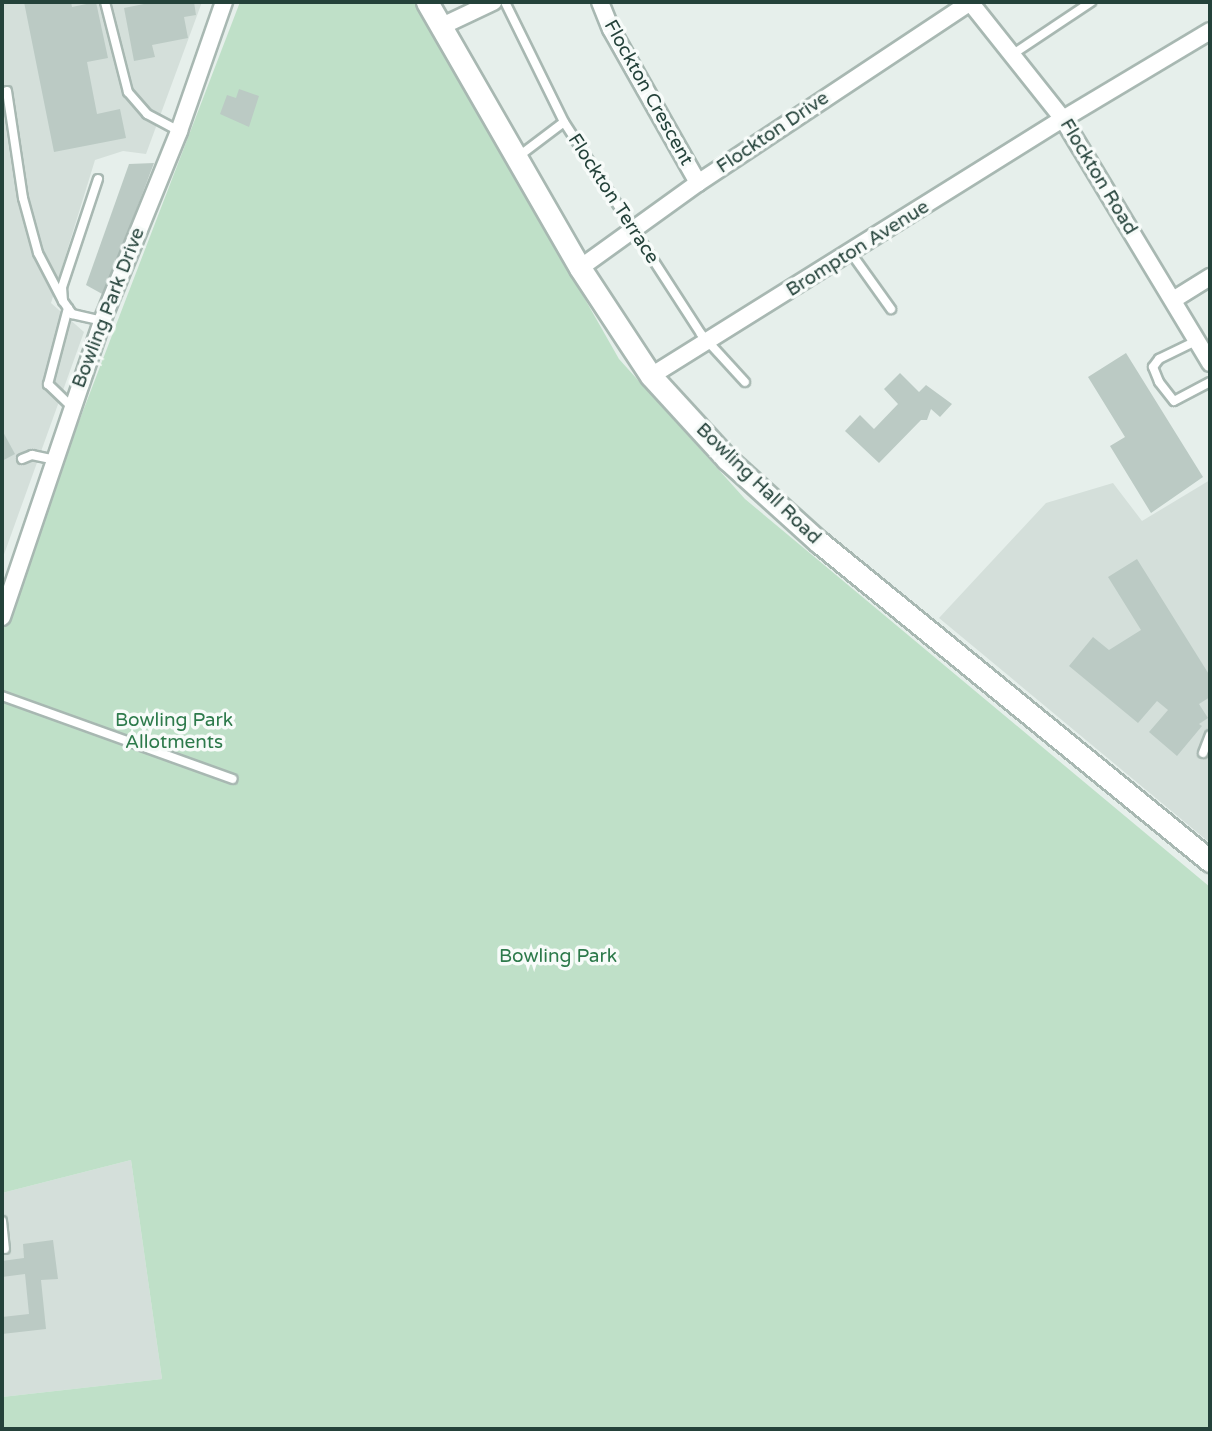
<!DOCTYPE html>
<style>
body{margin:0}
#map{position:relative;width:1212px;height:1431px;overflow:hidden;background:#e6efeb;font-family:"Varela Round",sans-serif}
div>[style]{position:absolute}
.built>*{inset:0;background:#d4dfda}
.green>*{inset:0;background:#bfe0c8}
.building>*{inset:0;background:#bbcac4}
.roads{filter:drop-shadow(2px 0 #a8b8b2) drop-shadow(-2px 0 #a8b8b2) drop-shadow(0 2px #a8b8b2) drop-shadow(0 -2px #a8b8b2)}
.lane>*{height:8px;margin:-4px;padding:0 4px;transform-origin:4px;border-radius:4px;background:#fff}
.street>*{height:16px;margin:-8px;padding:0 8px;transform-origin:8px;border-radius:8px;background:#fff}
.secondary>*{height:21px;margin:-10.5px;padding:0 10.5px;transform-origin:10.5px;border-radius:10.5px;background:#fff}
span{translate:-50% -50%;white-space:nowrap;text-align:center;line-height:1.15;-webkit-text-stroke:7px #f7fbf9;paint-order:stroke}
.street-label{font-size:19px;color:#24423a}
.park-label{font-size:19px;color:#2d7a4b}
.frame{position:absolute;inset:0;border:4px solid #24423a;pointer-events:none}
</style>
<div id="map">
<div class="built">
<div style="clip-path:polygon(2px 2px,202px 2px,146px 154px,123px 151px,95px 160px,51px 303px,84px 332px,2px 560px)"></div>
<div style="clip-path:polygon(1210px 480px,1210px 843px,939px 618px,1046px 503px,1113px 483px,1142px 521px)"></div>
<div style="clip-path:polygon(131px 1160px,162px 1379px,2px 1397px,2px 1193px)"></div>
</div>
<div class="green">
<div style="clip-path:polygon(240px 2px,416px 2px,619px 359px,745px 499px,1210px 887px,1210px 1429px,2px 1429px,2px 1397px,162px 1379px,131px 1160px,2px 1193px,2px 622px)"></div>
</div>
<div class="building">
<div style="clip-path:polygon(24px 2px,71px 2px,72px 7px,96px 2px,108px 58px,87px 62px,97px 114px,120px 109px,126px 138px,54px 152px)"></div>
<div style="clip-path:polygon(154px 2px,194px 2px,196px 15px,184px 17px,188px 38px,152px 45px,155px 57px,134px 61px,124px 8px)"></div>
<div style="clip-path:polygon(239px 89px,259px 96px,249px 127px,220px 114px,227px 95px,236px 98px)"></div>
<div style="clip-path:polygon(154px 163px,104px 295px,86px 285px,129px 164px)"></div>
<div style="clip-path:polygon(1126px 353px,1203px 477px,1151px 513px,1110px 446px,1125px 437px,1088px 377px)"></div>
<div style="clip-path:polygon(900px 373px,919px 392px,926px 385px,952px 404px,940px 417px,931px 409px,927px 420px,921px 420px,879px 463px,845px 431px,860px 415px,874px 429px,898px 404px,884px 389px)"></div>
<div style="clip-path:polygon(2px 430px,15px 454px,2px 461px)"></div>
<div style="clip-path:polygon(1137px 559px,1210px 676px,1210px 697px,1199px 704px,1208px 718px,1199px 724px,1202px 726px,1177px 756px,1149px 732px,1168px 710px,1157px 701px,1138px 723px,1069px 666px,1093px 637px,1109px 650px,1141px 630px,1108px 577px)"></div>
<div style="clip-path:polygon(53px 1240px,58px 1279px,41px 1280px,46px 1329px,2px 1334px,2px 1317px,29px 1314px,25px 1274px,2px 1277px,2px 1261px,24px 1258px,23px 1244px)"></div>
</div>
<div class="roads">
<div class="lane">
<div style="left:105px;top:2px;width:93px;rotate:75.7deg"></div>
<div style="left:128px;top:92px;width:29px;rotate:49deg"></div>
<div style="left:147px;top:114px;width:36px;rotate:28deg"></div>
<div style="left:505px;top:2px;width:134px;rotate:63.8deg"></div>
<div style="left:564px;top:122px;width:252px;rotate:57.1deg"></div>
<div style="left:701px;top:334px;width:65px;rotate:47.5deg"></div>
<div style="left:1013px;top:54px;width:94px;rotate:-33.7deg"></div>
<div style="left:7px;top:91px;width:108px;rotate:81.5deg"></div>
<div style="left:23px;top:198px;width:57px;rotate:74.7deg"></div>
<div style="left:38px;top:253px;width:54px;rotate:62.5deg"></div>
<div style="left:519px;top:156px;width:56px;rotate:-37.1deg"></div>
<div style="left:98px;top:179px;width:114px;rotate:108.4deg"></div>
<div style="left:62px;top:287px;width:14px;rotate:86deg"></div>
<div style="left:63px;top:301px;width:16px;rotate:55deg"></div>
<div style="left:72px;top:314px;width:31px;rotate:13deg"></div>
<div style="left:851px;top:253px;width:69px;rotate:54.5deg"></div>
<div style="left:68px;top:308px;width:79px;rotate:104.7deg"></div>
<div style="left:48px;top:384px;width:33px;rotate:44deg"></div>
<div style="left:1196px;top:341px;width:41px;rotate:154.1deg"></div>
<div style="left:1159px;top:359px;width:10px;rotate:127deg"></div>
<div style="left:1153px;top:367px;width:16px;rotate:68deg"></div>
<div style="left:1159px;top:382px;width:24px;rotate:52deg"></div>
<div style="left:1174px;top:401px;width:41px;rotate:-27.8deg"></div>
<div style="left:22px;top:459px;width:11px;rotate:-22deg"></div>
<div style="left:32px;top:455px;width:24px;rotate:12deg"></div>
<div style="left:2px;top:696px;width:245px;rotate:19.8deg"></div>
<div style="left:1203px;top:753px;width:19px;rotate:-69deg"></div>
<div style="left:2px;top:1221px;width:28px;rotate:84deg"></div>
</div>
<div class="street">
<div style="left:600px;top:2px;width:29px;rotate:68deg"></div>
<div style="left:611px;top:29px;width:177px;rotate:60.5deg"></div>
<div style="left:440px;top:27px;width:59px;rotate:-25.3deg"></div>
<div style="left:580px;top:268px;width:145px;rotate:-35.8deg"></div>
<div style="left:698px;top:183px;width:327px;rotate:-33.6deg"></div>
<div style="left:970px;top:2px;width:149px;rotate:51.5deg"></div>
<div style="left:1063px;top:119px;width:285px;rotate:58.9deg"></div>
<div style="left:1173px;top:300px;width:44px;rotate:-31.9deg"></div>
<div style="left:651px;top:376px;width:486px;rotate:-32deg"></div>
<div style="left:1063px;top:119px;width:171px;rotate:-30.9deg"></div>
<div style="left:2px;top:617px;width:312px;rotate:-71.3deg"></div>
<div style="left:102px;top:321px;width:205px;rotate:-67.9deg"></div>
<div style="left:179px;top:131px;width:137px;rotate:-70.8deg"></div>
</div>
<div class="secondary">
<div style="left:427px;top:2px;width:307px;rotate:60.1deg"></div>
<div style="left:580px;top:268px;width:129px;rotate:56.7deg"></div>
<div style="left:651px;top:376px;width:113px;rotate:47.5deg"></div>
<div style="left:727px;top:459px;width:124px;rotate:42.1deg"></div>
<div style="left:819px;top:542px;width:505px;rotate:39.21deg"></div>
</div>
</div>
<div class="street-label">
<span style="left:648px;top:93px;rotate:61deg">Flockton Crescent</span>
<span style="left:773px;top:133px;rotate:-34deg">Flockton Drive</span>
<span style="left:1098px;top:177px;rotate:59deg">Flockton Road</span>
<span style="left:613px;top:199px;rotate:57deg">Flockton Terrace</span>
<span style="left:858px;top:249px;rotate:-32deg">Brompton Avenue</span>
<span style="left:109px;top:308px;rotate:-69deg">Bowling Park Drive</span>
<span style="left:758px;top:484px;rotate:44deg">Bowling Hall Road</span>
</div>
<div class="park-label">
<span style="left:174px;top:732px">Bowling Park<br>Allotments</span>
<span style="left:558px;top:957px">Bowling Park</span>
</div>
<div class="frame"></div>
</div>
